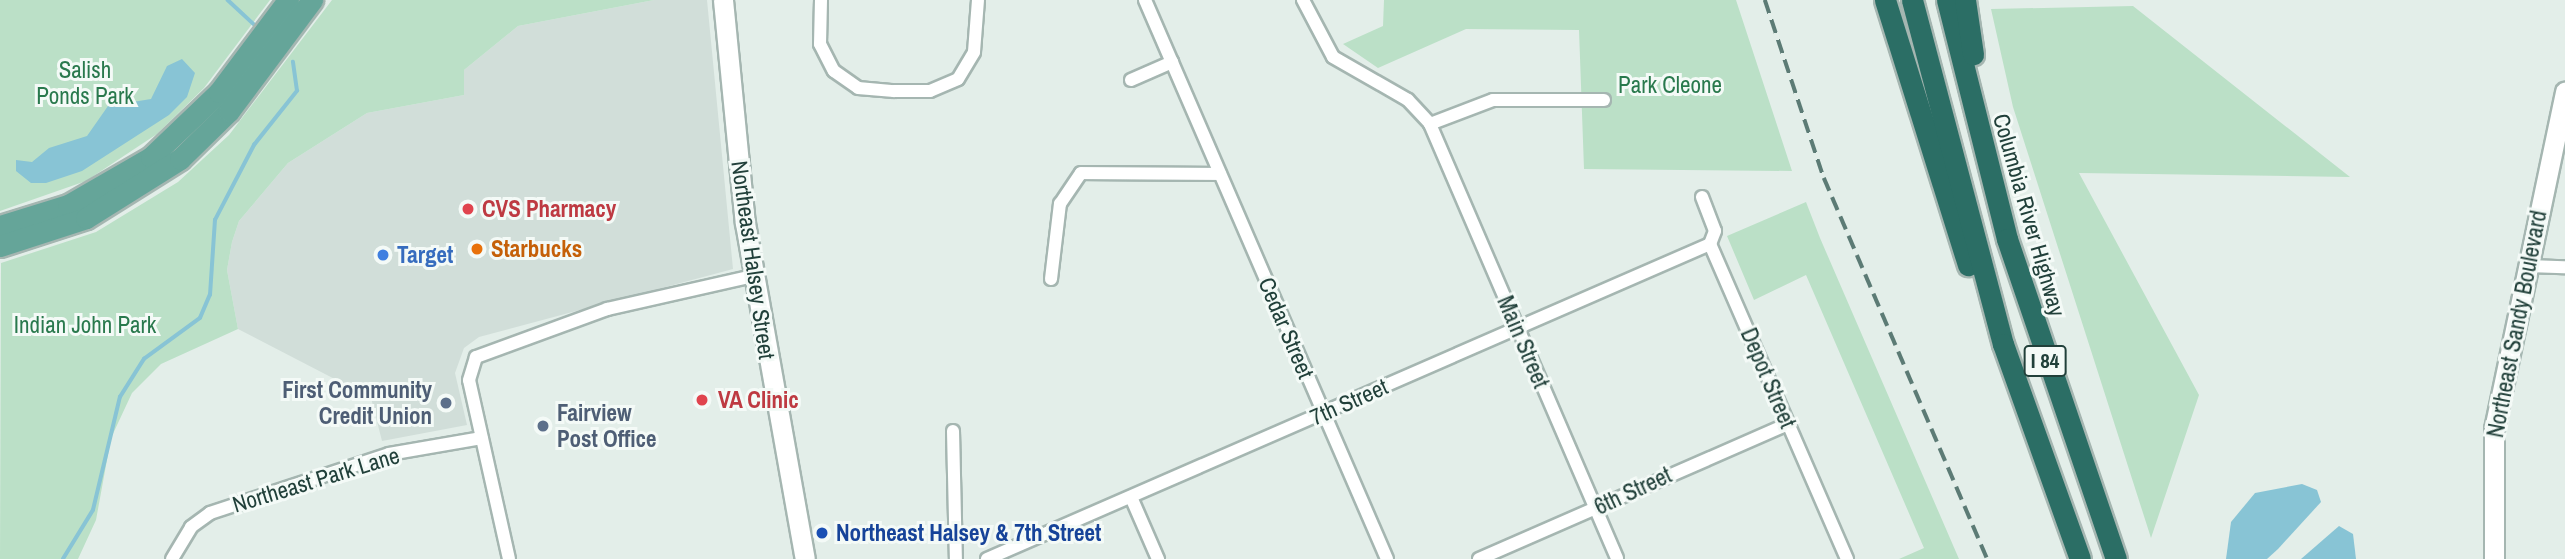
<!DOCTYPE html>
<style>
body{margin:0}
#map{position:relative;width:2565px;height:559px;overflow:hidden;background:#e3eee9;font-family:"Archivo Narrow",sans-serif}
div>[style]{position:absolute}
.built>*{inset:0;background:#d1ded9}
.green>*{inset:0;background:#bbe0c7}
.water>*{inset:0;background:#88c4d5}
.stream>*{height:3.5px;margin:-1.75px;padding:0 1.75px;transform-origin:1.75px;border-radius:1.75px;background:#88c4d5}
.roads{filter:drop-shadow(2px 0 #a5b6b1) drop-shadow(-2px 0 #a5b6b1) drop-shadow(0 2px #a5b6b1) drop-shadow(0 -2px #a5b6b1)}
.minor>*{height:12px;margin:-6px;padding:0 6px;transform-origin:6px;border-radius:6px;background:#fff}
.secondary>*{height:19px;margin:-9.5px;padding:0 9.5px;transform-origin:9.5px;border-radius:9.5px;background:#fff}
.primary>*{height:21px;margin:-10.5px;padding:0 10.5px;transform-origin:10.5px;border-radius:10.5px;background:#65a599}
.motorway>*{height:21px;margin:-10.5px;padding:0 10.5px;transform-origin:10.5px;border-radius:10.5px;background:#2b6e65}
.rail>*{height:3.5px;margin-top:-1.75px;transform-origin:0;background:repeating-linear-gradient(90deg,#5c7b75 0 14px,transparent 0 21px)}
.dots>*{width:19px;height:19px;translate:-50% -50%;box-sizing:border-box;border:4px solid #f4faf7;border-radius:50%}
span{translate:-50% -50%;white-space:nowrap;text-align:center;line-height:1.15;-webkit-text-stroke:6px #f4faf7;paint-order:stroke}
.shield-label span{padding:2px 5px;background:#f4faf7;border:2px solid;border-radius:5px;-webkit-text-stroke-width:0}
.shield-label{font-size:21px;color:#21403a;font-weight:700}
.park-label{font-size:23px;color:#29794d}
.health-label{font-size:23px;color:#be3a42;font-weight:700}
.left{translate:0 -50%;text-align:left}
.street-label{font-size:23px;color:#21403a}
.food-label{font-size:23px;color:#c56008;font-weight:700}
.shop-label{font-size:23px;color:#366cbe;font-weight:700}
.service-label{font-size:23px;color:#4e5e75;font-weight:700}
.right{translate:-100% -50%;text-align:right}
.transit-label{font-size:23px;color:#164399;font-weight:700}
</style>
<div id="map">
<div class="built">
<div style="clip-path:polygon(654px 0,707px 0,733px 269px,479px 337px,464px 348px,455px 373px,467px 425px,382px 441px,369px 390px,352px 388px,238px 329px,227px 270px,232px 242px,239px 221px,288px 163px,367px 113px,464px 95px,464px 70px,518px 26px)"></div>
</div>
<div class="green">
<div style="clip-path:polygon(0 0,270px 0,204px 88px,157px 134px,86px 181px,0 211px)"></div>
<div style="clip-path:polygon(332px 0,654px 0,518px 26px,464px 70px,464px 95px,367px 113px,288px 163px,239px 221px,232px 242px,227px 270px,238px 329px,161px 364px,132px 393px,111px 438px,96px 520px,78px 559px,0 559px,1px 263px,96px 232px,178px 182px,229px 135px)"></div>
<div style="clip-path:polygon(1384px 0,1736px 0,1792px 171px,1584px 169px,1579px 30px,1466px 29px,1378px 68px,1343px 44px,1383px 26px)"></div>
<div style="clip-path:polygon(2133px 6px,2350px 177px,2079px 173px,2199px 395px,2151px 538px,2013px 107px,1991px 9px)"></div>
<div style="clip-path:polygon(1806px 202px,1820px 238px,1959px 559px,1899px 559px,1924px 548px,1806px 275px,1754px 300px,1727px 236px)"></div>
</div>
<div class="water">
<div style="clip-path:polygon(182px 59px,195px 73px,187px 97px,169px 115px,82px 171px,46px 183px,31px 183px,16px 171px,16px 160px,32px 162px,49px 148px,87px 136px,108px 106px,151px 99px,167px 66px)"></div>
<div style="clip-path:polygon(2302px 484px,2317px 490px,2321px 502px,2278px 549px,2267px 559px,2226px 559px,2231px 522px,2255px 493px)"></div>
<div style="clip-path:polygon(2339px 526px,2353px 534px,2356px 559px,2301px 559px)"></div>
</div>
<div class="stream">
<div style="left:228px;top:0;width:35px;rotate:43deg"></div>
<div style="left:63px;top:559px;width:57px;rotate:-58.5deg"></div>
<div style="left:93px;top:510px;width:116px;rotate:-76.6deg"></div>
<div style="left:120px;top:397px;width:45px;rotate:-57.7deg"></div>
<div style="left:144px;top:359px;width:69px;rotate:-36.2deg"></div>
<div style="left:200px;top:318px;width:25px;rotate:-67deg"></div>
<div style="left:210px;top:295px;width:75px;rotate:-86.2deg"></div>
<div style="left:215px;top:220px;width:85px;rotate:-62.5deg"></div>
<div style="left:254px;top:145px;width:69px;rotate:-51.5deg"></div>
<div style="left:297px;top:91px;width:29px;rotate:-98deg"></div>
</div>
<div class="roads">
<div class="minor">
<div style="left:821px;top:0;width:44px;rotate:91.3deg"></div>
<div style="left:820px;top:44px;width:30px;rotate:63deg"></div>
<div style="left:834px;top:71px;width:29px;rotate:35deg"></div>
<div style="left:858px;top:88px;width:36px;rotate:5deg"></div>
<div style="left:894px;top:91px;width:36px"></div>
<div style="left:930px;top:91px;width:30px;rotate:-23deg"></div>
<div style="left:958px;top:79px;width:31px;rotate:-59deg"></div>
<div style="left:974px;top:52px;width:52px;rotate:-85.6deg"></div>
<div style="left:1145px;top:0;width:609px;rotate:66.59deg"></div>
<div style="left:1303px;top:0;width:64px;rotate:62.2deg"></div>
<div style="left:1333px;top:57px;width:86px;rotate:29.8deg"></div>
<div style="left:1408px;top:100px;width:33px;rotate:47deg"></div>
<div style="left:1430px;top:124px;width:473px;rotate:66.7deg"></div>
<div style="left:1131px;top:80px;width:45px;rotate:-23.7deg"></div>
<div style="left:1430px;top:124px;width:67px;rotate:-20.9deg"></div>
<div style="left:1493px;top:100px;width:111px"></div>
<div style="left:1702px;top:197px;width:36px;rotate:69deg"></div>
<div style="left:1715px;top:231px;width:14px;rotate:111deg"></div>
<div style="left:1710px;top:244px;width:344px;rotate:66.5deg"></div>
<div style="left:2527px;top:266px;width:38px;rotate:2deg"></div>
<div style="left:1051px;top:279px;width:76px;rotate:-83.2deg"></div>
<div style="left:1060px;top:204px;width:37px;rotate:-56deg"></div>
<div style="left:1081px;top:173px;width:139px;rotate:0.4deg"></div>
<div style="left:953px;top:431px;width:128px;rotate:88.7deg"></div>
<div style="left:1131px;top:497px;width:68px;rotate:66.5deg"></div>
<div style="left:172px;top:559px;width:37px;rotate:-59deg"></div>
<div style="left:191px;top:527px;width:24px;rotate:-36deg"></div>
<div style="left:210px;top:513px;width:188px;rotate:-18.2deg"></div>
<div style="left:389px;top:454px;width:94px;rotate:-9.8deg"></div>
<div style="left:509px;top:559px;width:183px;rotate:-102.6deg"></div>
<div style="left:469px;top:380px;width:24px;rotate:-73deg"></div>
<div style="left:476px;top:357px;width:140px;rotate:-20.1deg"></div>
<div style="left:607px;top:309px;width:150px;rotate:-12.7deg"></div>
<div style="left:987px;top:559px;width:789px;rotate:-23.54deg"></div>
<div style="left:1479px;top:559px;width:337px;rotate:-23.6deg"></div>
</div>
<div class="secondary">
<div style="left:723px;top:0;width:224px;rotate:84.4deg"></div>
<div style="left:745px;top:223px;width:341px;rotate:79.9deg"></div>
<div style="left:2494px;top:559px;width:130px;rotate:-90deg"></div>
<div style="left:2494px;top:429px;width:345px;rotate:-78.1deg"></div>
</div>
<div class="primary">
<div style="left:0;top:226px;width:71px;rotate:-17.2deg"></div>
<div style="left:68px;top:205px;width:96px;rotate:-30deg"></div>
<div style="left:151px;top:157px;width:94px;rotate:-43.7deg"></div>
<div style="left:219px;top:92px;width:115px;rotate:-53.1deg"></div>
<div style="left:0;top:246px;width:90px;rotate:-18deg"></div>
<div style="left:86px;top:218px;width:111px;rotate:-32.1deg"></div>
<div style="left:180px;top:159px;width:69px;rotate:-44.4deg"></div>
<div style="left:229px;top:111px;width:139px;rotate:-53.2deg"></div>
</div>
<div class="motorway">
<div style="left:1885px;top:0;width:278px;rotate:72.6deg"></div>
<div style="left:1912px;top:0;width:356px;rotate:75.2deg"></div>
<div style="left:2003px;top:344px;width:228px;rotate:70.3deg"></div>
<div style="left:1947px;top:0;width:246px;rotate:75.9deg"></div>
<div style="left:2007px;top:239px;width:338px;rotate:71.2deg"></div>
<div style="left:1965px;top:0;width:55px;rotate:81.6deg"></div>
</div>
</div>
<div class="rail">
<div style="left:1765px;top:0;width:188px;rotate:71.7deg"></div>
<div style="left:1824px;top:178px;width:414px;rotate:66.8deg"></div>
</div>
<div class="dots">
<div style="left:468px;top:209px;background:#e0444e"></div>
<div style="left:477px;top:249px;background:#e8710a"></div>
<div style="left:383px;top:255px;background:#3f7fe0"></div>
<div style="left:702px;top:400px;background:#e0444e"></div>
<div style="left:446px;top:403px;background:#5c6f8a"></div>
<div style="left:543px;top:426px;background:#5c6f8a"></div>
<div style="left:822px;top:533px;background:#1a4fb4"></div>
</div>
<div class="shield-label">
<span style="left:2045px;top:361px">I 84</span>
</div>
<div class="park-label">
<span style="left:85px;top:83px">Salish<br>Ponds Park</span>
<span style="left:1670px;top:85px">Park Cleone</span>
<span style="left:85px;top:325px">Indian John Park</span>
</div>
<div class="health-label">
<span class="left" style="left:482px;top:209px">CVS Pharmacy</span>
<span class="left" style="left:718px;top:400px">VA Clinic</span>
</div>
<div class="street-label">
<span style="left:2029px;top:215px;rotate:74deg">Columbia River Highway</span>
<span style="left:753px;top:260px;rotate:82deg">Northeast Halsey Street</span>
<span style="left:2517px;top:324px;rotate:-79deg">Northeast Sandy Boulevard</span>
<span style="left:1286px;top:328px;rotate:67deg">Cedar Street</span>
<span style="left:1523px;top:342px;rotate:67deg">Main Street</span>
<span style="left:1768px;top:378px;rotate:67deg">Depot Street</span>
<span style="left:1349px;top:402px;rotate:-24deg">7th Street</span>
<span style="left:316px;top:480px;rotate:-17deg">Northeast Park Lane</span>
<span style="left:1633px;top:491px;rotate:-25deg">6th Street</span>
</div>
<div class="food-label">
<span class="left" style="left:491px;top:249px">Starbucks</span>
</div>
<div class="shop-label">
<span class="left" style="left:397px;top:255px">Target</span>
</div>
<div class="service-label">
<span class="right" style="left:432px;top:403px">First Community<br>Credit Union</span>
<span class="left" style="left:557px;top:426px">Fairview<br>Post Office</span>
</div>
<div class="transit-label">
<span class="left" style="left:836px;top:533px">Northeast Halsey &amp; 7th Street</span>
</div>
</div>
